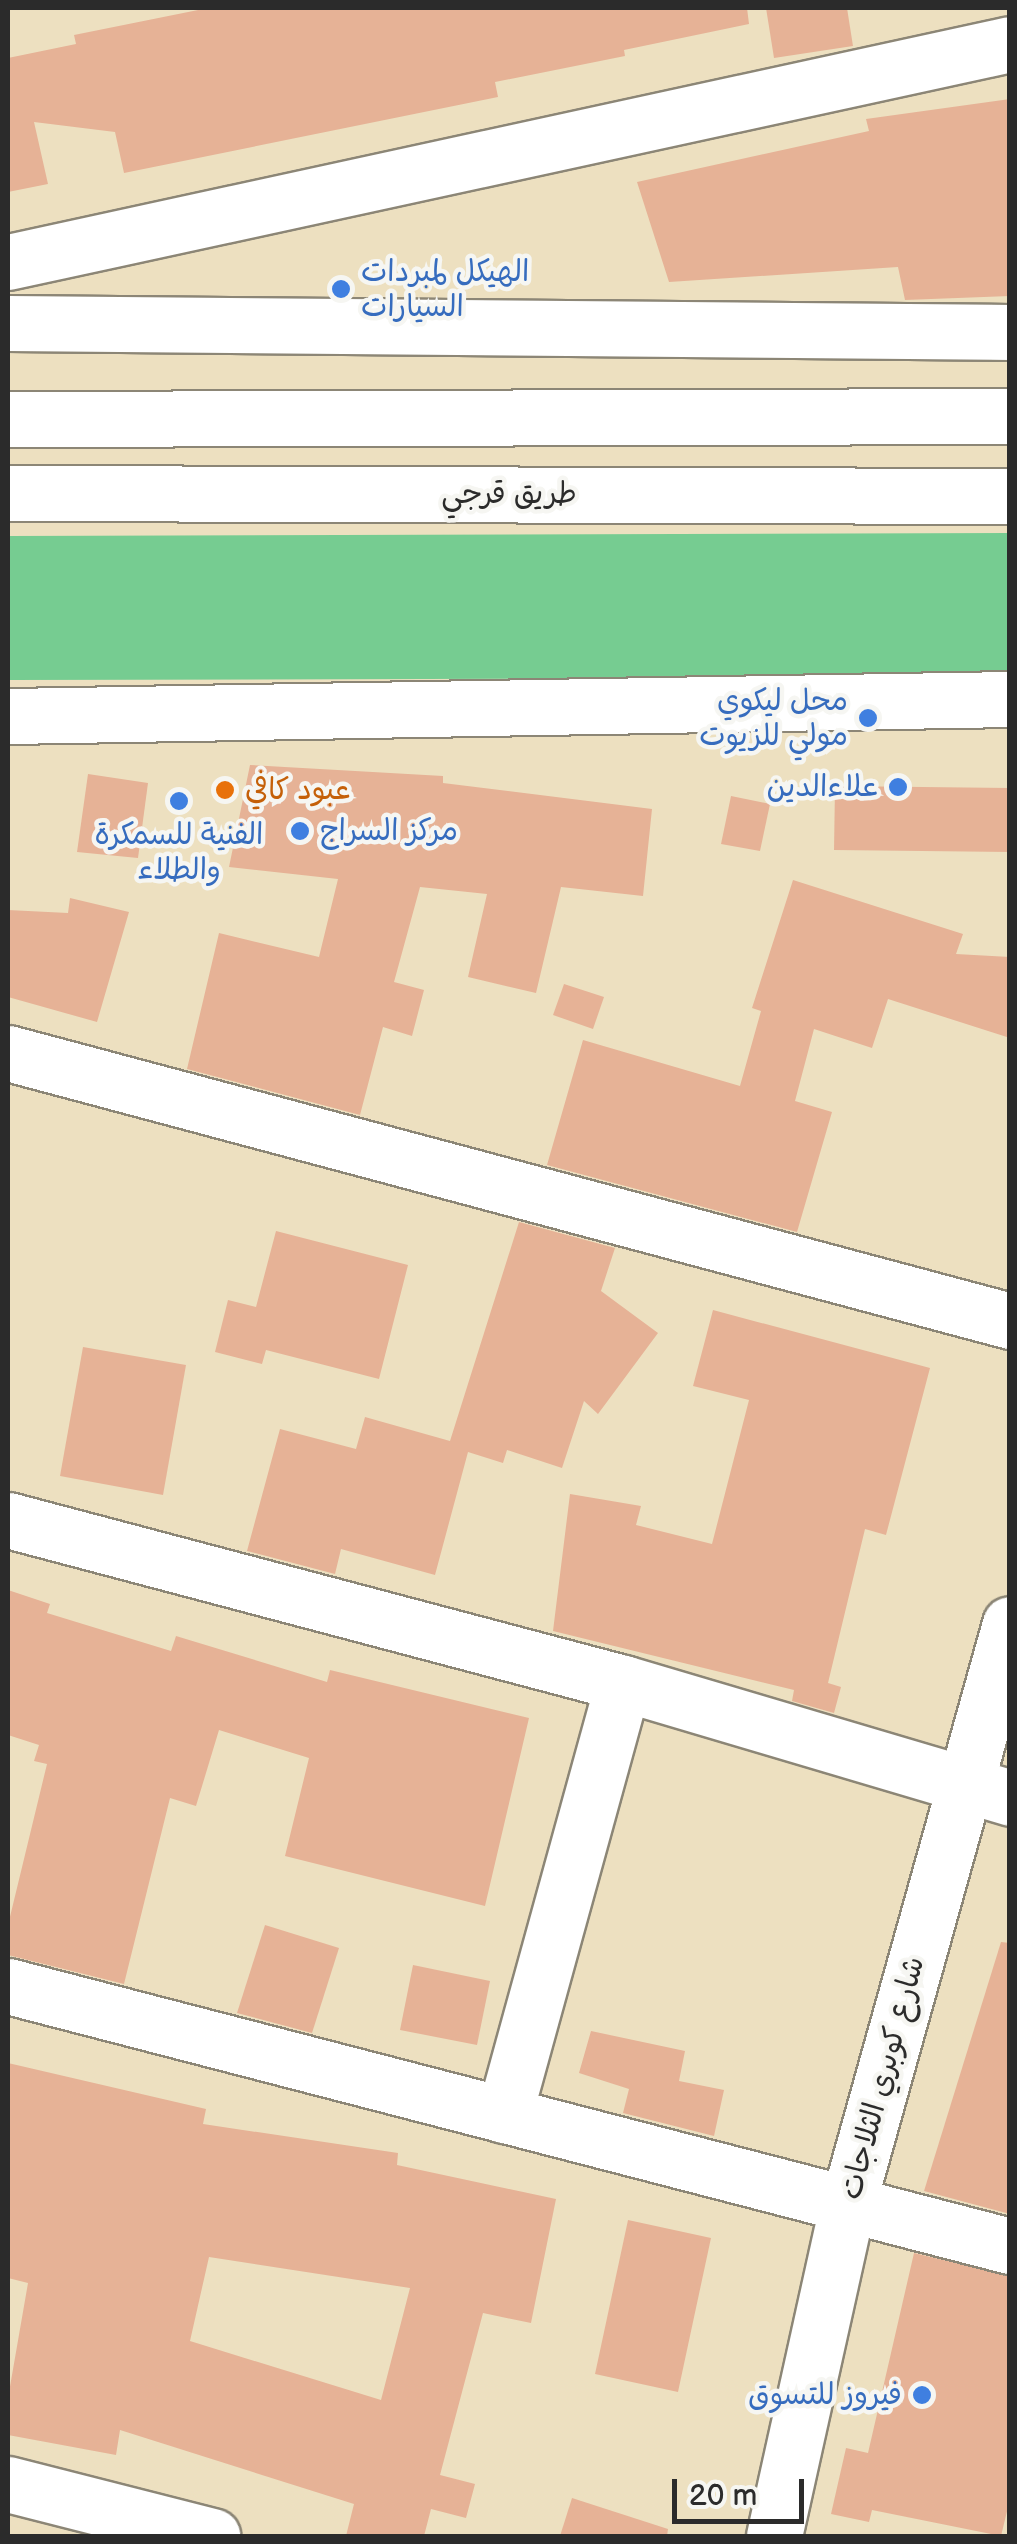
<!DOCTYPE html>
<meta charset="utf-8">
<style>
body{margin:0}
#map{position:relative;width:1017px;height:2544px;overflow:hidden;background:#ede0c0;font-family:"Balsamiq Sans","Playpen Sans Arabic",sans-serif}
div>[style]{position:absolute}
.green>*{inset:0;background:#76cc91}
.building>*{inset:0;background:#e6b296}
.roads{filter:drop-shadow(2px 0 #8c8676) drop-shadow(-2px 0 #8c8676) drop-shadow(0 2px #8c8676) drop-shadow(0 -2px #8c8676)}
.minor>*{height:55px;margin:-27.5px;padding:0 27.5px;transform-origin:27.5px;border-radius:27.5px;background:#fff}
.major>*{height:55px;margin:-27.5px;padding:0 27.5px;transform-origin:27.5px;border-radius:27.5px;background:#fff}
.highway>*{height:55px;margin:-27.5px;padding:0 27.5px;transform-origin:27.5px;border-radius:27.5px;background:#fff}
.dots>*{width:28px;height:28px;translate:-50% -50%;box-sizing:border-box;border:5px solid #f6f6f2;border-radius:50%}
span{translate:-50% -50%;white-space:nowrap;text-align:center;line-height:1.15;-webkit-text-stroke:9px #f6f6f2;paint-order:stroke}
.shop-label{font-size:30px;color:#366cbe}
.left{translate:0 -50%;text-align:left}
.right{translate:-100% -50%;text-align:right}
.street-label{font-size:30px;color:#2b2b2b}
.food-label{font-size:30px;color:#c56008}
.frame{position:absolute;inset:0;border:10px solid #2b2b2b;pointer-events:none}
.scale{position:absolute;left:672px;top:2479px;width:132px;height:45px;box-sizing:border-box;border:5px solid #2b2b2b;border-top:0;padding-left:12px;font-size:30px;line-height:35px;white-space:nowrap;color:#2b2b2b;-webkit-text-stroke:8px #f6f6f2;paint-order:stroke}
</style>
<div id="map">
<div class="green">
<div style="clip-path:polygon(1009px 533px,1009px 672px,812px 678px,8px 680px,8px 536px)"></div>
</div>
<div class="building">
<div style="clip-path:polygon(208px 8px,747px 8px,749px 24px,624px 50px,625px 56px,495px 82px,498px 97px,124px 173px,115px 132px,34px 122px,48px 184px,8px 192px,8px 58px,76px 44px,74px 35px)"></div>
<div style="clip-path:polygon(766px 8px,847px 8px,853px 46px,774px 58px)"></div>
<div style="clip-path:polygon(1010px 99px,1010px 296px,905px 300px,898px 267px,669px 282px,637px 182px,869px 131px,866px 119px)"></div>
<div style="clip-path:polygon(250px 765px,443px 776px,443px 783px,652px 809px,643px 896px,561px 887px,536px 993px,468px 977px,487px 894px,420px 887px,394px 982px,424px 990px,412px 1036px,383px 1027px,360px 1115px,187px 1069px,219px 933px,319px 957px,338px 879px,229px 867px)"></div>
<div style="clip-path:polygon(88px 774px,148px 783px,138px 858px,77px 852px)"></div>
<div style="clip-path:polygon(835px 786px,1010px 788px,1010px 852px,834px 850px)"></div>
<div style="clip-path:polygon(731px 796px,770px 804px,760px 851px,721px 844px)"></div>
<div style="clip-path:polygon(793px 880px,963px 934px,956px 954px,1010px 957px,1010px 1038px,888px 999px,872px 1048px,814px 1029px,795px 1101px,832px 1112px,797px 1232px,547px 1165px,583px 1040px,740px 1086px,761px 1011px,752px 1008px)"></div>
<div style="clip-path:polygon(70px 898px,129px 912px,97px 1022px,8px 997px,8px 910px,68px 913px)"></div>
<div style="clip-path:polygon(564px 984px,604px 997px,593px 1029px,553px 1015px)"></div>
<div style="clip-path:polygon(519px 1222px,615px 1248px,601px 1291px,658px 1333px,598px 1414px,584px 1401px,562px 1468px,507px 1450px,503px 1463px,468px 1452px,435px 1575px,341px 1549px,335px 1574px,247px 1551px,280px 1429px,356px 1449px,365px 1417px,450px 1441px)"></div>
<div style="clip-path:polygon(276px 1231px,408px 1265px,379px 1379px,266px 1350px,262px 1364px,215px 1352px,228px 1300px,256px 1307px)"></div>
<div style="clip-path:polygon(713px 1310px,930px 1368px,886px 1535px,865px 1529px,828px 1683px,841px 1687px,834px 1713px,792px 1701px,794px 1690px,553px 1631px,570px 1494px,641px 1506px,636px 1525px,712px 1544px,749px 1400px,693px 1386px)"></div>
<div style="clip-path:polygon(83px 1347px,186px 1365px,163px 1495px,60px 1476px)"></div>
<div style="clip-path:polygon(8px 1590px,50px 1604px,47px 1613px,171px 1651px,176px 1636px,327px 1682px,330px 1670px,529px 1718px,485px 1906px,285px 1856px,309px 1758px,219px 1730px,196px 1806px,170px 1798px,124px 1984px,8px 1955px,8px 1925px,47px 1764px,34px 1761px,39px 1745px,8px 1735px)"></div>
<div style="clip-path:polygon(265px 1925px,339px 1948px,312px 2033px,237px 2013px)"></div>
<div style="clip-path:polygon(1001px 1942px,1010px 1943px,1010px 2214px,924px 2191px)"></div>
<div style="clip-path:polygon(413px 1965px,490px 1981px,477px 2045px,400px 2030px)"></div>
<div style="clip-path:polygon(591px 2031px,685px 2051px,679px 2081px,724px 2090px,714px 2136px,623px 2113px,629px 2089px,579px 2073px)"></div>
<div style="clip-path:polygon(evenodd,8px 2063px,206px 2109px,203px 2124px,398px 2153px,397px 2165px,556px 2199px,531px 2323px,483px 2313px,440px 2475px,475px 2484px,466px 2518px,431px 2509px,424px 2536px,346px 2536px,354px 2504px,120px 2430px,116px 2455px,8px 2435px,8px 2398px,28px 2283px,8px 2278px,8px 2063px,209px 2257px,410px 2288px,381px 2400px,190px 2341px,209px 2257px)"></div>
<div style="clip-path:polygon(628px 2220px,711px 2238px,678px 2392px,595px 2374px)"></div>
<div style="clip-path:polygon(914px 2253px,1010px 2276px,1010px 2499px,1001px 2536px,872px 2510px,869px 2522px,831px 2514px,846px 2448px,868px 2453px)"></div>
<div style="clip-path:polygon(572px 2498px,668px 2529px,667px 2536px,560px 2536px)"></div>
</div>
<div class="roads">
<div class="minor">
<div style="left:8px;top:262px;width:1025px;rotate:-12.27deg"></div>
<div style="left:8px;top:323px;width:1002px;rotate:0.51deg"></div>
<div style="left:8px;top:1053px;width:1037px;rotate:14.97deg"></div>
<div style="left:8px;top:1520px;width:636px;rotate:14.84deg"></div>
<div style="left:623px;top:1683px;width:404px;rotate:16.5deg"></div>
<div style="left:8px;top:1986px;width:1035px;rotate:14.55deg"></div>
<div style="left:504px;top:2115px;width:448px;rotate:-74.6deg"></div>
<div style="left:8px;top:2484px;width:211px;rotate:14.3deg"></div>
</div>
<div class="major">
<div style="left:8px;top:716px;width:1002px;rotate:-0.97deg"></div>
<div style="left:774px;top:2536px;width:341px;rotate:-77.5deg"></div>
<div style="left:848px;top:2203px;width:601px;rotate:-74.37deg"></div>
</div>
<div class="highway">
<div style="left:8px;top:419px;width:1002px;rotate:-0.17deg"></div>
<div style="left:8px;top:493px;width:1002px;rotate:0.17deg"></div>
</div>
</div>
<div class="dots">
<div style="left:341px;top:289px;background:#3f7fe0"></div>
<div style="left:868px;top:718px;background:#3f7fe0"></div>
<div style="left:898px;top:787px;background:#3f7fe0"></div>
<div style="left:225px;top:790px;background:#e8710a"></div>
<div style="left:179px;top:801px;background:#3f7fe0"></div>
<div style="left:300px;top:831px;background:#3f7fe0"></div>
<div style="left:922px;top:2395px;background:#3f7fe0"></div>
</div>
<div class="shop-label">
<span class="left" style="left:361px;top:289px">الهيكل لمبردات<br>السيارات</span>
<span class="right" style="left:848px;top:718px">محل ليكوي<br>مولي للزيوت</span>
<span class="right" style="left:878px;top:787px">علاءالدين</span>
<span class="left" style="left:320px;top:831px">مركز السراج</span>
<span style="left:179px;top:852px">الفنية للسمكرة<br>والطلاء</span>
<span class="right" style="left:902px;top:2395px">فيروز للتسوق</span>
</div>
<div class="street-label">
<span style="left:509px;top:494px">طريق قرجي</span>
<span style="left:883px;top:2078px;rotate:-75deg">شارع كوبري الثلاجات</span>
</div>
<div class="food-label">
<span class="left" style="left:245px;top:790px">عبود كافي</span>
</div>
<div class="frame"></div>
<div class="scale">20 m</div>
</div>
